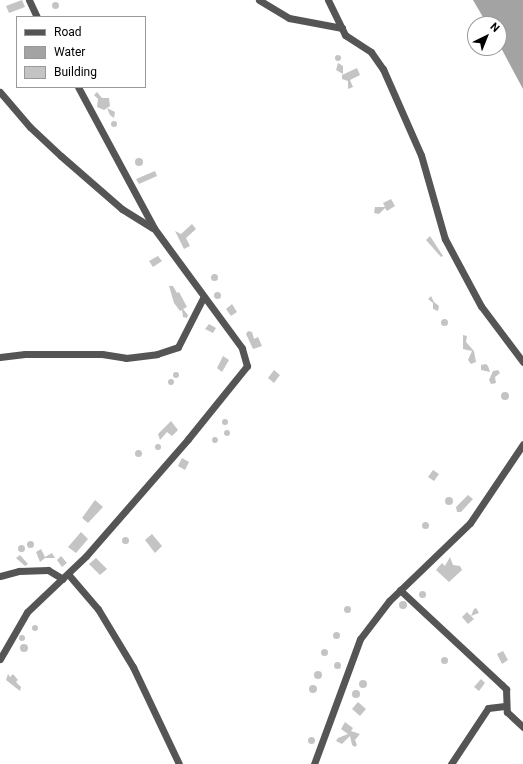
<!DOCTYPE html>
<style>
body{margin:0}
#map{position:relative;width:523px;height:764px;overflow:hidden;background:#fff;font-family:Roboto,sans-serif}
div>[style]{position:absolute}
.water>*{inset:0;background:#a3a3a3}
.building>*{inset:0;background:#c4c4c4}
.round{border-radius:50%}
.minor>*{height:7px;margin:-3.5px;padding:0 3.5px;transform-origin:3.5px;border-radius:3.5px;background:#555}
span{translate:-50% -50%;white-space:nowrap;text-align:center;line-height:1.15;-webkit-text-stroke:3.5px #fff;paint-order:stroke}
.legend{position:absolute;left:16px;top:16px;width:130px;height:72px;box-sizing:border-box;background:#fff;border:1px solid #999;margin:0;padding:5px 7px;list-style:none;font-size:12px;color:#000}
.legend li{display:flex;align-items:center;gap:8px;height:20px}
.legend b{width:20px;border:1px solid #999}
.north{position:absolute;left:467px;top:16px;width:40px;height:40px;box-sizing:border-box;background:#fff;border:1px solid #999;border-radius:50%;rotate:43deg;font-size:11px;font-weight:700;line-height:16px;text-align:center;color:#000}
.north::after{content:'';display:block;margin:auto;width:14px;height:18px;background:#000;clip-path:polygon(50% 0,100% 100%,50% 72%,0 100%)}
</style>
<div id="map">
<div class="water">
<div style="clip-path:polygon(473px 0,523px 0,523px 89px,499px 44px,499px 24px,487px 24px)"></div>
</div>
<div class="building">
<div style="clip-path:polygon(22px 0,25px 7px,9px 13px,6px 6px)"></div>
<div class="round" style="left:51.5px;top:1.5px;width:7px;height:7px"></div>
<div class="round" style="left:335px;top:55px;width:6px;height:6px"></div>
<div style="clip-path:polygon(338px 63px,343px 66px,343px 74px,336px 70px)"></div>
<div style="clip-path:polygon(357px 68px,360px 75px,350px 80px,353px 87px,348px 89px,348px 81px,342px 79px,342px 75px)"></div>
<div style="clip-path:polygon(97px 92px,102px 98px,109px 98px,110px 106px,104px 110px,97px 107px,98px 99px,94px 95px)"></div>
<div style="clip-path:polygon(107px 108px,115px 112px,114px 118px,110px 115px)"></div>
<div class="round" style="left:111px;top:121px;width:6px;height:6px"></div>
<div class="round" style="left:135px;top:158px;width:8px;height:8px"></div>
<div style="clip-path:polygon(155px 171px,157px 176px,139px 184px,136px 179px)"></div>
<div style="clip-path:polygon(391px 199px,395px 206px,387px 211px,385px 208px,379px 214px,374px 213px,375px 207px,385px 207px,383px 203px)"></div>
<div style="clip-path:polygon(192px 224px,196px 229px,186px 238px,190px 246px,184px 249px,175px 231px,181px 234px)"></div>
<div style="clip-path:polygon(430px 236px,443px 256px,441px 257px,426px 240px)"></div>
<div style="clip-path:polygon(158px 256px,162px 261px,153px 267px,149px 261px)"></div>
<div class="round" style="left:210.5px;top:273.5px;width:7px;height:7px"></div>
<div style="clip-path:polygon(169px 286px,173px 286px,177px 293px,179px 292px,187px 307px,183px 309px,188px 315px,187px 318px,183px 317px,182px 310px,180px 311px,174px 303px)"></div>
<div class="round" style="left:213.5px;top:291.5px;width:7px;height:7px"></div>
<div style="clip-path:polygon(431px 296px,434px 302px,439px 306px,438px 311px,433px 309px,433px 303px,428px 299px)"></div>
<div style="clip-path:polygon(232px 304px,237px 312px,231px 316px,226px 309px)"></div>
<div class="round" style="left:440.5px;top:318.5px;width:7px;height:7px"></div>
<div style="clip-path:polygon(209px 324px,216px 328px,213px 333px,205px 329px)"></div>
<div style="clip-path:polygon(248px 331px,252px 332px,254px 339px,258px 337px,262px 346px,253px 349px,246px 334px)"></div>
<div style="clip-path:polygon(463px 335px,467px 336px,466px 342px,474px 351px,476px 362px,471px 364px,468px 360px,472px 351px,463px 349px)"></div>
<div style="clip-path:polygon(223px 356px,229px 360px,222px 372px,217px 368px)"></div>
<div style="clip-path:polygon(486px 364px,488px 366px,490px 372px,481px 370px,481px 365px)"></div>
<div style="clip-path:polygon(274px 370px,280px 375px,274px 383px,268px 378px)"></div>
<div style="clip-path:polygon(498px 370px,500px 373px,495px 377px,496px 383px,491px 384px,489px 380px,493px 371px)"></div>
<div class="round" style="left:173px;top:372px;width:6px;height:6px"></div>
<div class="round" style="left:168px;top:379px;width:6px;height:6px"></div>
<div class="round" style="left:501px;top:392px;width:8px;height:8px"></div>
<div class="round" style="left:222px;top:419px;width:6px;height:6px"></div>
<div style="clip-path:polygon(171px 421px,178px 430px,172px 436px,167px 432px,160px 440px,158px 434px)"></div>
<div class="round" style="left:224px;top:430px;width:6px;height:6px"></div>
<div class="round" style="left:212px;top:437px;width:6px;height:6px"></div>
<div class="round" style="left:155px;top:444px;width:6px;height:6px"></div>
<div class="round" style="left:134.5px;top:449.5px;width:7px;height:7px"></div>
<div style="clip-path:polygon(182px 458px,189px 462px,185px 470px,178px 466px)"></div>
<div style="clip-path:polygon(433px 470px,439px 474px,434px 481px,428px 477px)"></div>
<div style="clip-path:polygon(468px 495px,473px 499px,461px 512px,457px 512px,456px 507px)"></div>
<div class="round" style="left:445px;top:497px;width:8px;height:8px"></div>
<div style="clip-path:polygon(95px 500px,103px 507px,88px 523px,82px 518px)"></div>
<div class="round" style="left:421.5px;top:521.5px;width:7px;height:7px"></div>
<div style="clip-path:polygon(81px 532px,88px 539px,76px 553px,68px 547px)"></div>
<div style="clip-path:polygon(152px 534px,162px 546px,155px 553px,145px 540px)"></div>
<div class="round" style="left:121.5px;top:536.5px;width:7px;height:7px"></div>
<div class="round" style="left:26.5px;top:540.5px;width:7px;height:7px"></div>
<div class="round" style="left:17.5px;top:544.5px;width:7px;height:7px"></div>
<div style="clip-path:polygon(41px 549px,45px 557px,52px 553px,55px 558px,45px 558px,40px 562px,36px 552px)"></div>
<div style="clip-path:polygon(20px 555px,28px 564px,25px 566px,16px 558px)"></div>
<div style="clip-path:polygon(61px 556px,67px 563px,62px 567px,57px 560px)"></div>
<div style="clip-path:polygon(450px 557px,453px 565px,460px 566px,462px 570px,449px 582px,436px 570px,442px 563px,445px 566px)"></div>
<div style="clip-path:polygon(96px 558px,107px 569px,100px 575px,89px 564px)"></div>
<div class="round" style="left:418.5px;top:590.5px;width:7px;height:7px"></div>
<div class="round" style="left:399px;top:601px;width:8px;height:8px"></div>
<div class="round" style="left:343.5px;top:605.5px;width:7px;height:7px"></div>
<div style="clip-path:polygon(476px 608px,479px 613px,471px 616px,474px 609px)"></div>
<div style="clip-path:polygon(467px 612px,474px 619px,468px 624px,462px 617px)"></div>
<div class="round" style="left:32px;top:625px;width:6px;height:6px"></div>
<div class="round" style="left:332.5px;top:631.5px;width:7px;height:7px"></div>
<div class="round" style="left:19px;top:635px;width:6px;height:6px"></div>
<div class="round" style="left:20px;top:644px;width:8px;height:8px"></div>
<div class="round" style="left:320.5px;top:648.5px;width:7px;height:7px"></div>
<div style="clip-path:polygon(503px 651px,508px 660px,502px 664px,497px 654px)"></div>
<div class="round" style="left:440.5px;top:656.5px;width:7px;height:7px"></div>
<div class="round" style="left:333.5px;top:661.5px;width:7px;height:7px"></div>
<div class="round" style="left:314px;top:671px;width:8px;height:8px"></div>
<div style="clip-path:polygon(8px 674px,10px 677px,13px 674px,18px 680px,16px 682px,21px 687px,20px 691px,6px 680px)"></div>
<div style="clip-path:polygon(481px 679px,485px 683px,479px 691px,474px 687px)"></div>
<div class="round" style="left:359px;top:680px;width:8px;height:8px"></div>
<div class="round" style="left:309px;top:685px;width:8px;height:8px"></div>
<div class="round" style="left:352px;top:690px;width:8px;height:8px"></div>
<div style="clip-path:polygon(358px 702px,366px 709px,360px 716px,352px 709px)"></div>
<div style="clip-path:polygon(345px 722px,353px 728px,351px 731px,360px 734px,355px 740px,357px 745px,355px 747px,352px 745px,350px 736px,342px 744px,336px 741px,338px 738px,348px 734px,341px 729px)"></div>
<div class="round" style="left:307.5px;top:736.5px;width:7px;height:7px"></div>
</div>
<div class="minor">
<div style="left:29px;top:0;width:19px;rotate:65deg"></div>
<div style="left:259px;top:0;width:35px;rotate:31deg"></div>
<div style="left:289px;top:18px;width:54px;rotate:10.7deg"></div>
<div style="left:328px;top:0;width:39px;rotate:64deg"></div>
<div style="left:345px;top:35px;width:31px;rotate:33deg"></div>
<div style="left:371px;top:52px;width:21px;rotate:55deg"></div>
<div style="left:383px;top:69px;width:94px;rotate:66.2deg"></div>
<div style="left:421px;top:155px;width:87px;rotate:74.1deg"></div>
<div style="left:445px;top:239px;width:76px;rotate:61.8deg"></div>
<div style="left:481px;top:306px;width:70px;rotate:53.1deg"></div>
<div style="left:0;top:92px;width:46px;rotate:49.4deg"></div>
<div style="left:30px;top:127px;width:42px;rotate:43.1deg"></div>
<div style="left:61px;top:156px;width:81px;rotate:41deg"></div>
<div style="left:122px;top:209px;width:36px;rotate:32deg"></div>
<div style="left:0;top:357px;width:25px;rotate:-7deg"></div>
<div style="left:25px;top:354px;width:77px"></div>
<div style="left:102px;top:354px;width:24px;rotate:9deg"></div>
<div style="left:126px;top:358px;width:31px;rotate:-7deg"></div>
<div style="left:157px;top:354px;width:22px;rotate:-18deg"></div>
<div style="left:178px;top:347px;width:55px;rotate:-63deg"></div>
<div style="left:68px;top:574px;width:46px;rotate:49.4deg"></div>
<div style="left:98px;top:609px;width:68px;rotate:58.9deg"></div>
<div style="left:133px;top:667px;width:107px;rotate:64.6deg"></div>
<div style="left:0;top:576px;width:20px;rotate:-15deg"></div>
<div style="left:19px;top:571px;width:29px;rotate:-2deg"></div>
<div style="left:48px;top:570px;width:17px;rotate:31deg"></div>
<div style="left:400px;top:590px;width:139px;rotate:43deg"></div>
<div style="left:502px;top:685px;width:6px;rotate:45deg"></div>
<div style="left:506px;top:689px;width:23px;rotate:88deg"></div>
<div style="left:507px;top:712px;width:22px;rotate:43deg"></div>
<div style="left:0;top:659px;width:54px;rotate:-60.1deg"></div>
<div style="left:27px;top:612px;width:81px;rotate:-43.5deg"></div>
<div style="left:86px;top:556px;width:155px;rotate:-48.9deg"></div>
<div style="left:188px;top:439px;width:94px;rotate:-51.1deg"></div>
<div style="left:247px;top:366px;width:19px;rotate:-106deg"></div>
<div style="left:242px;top:348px;width:149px;rotate:-126.3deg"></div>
<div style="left:154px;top:228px;width:160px;rotate:-118.3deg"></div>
<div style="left:314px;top:764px;width:133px;rotate:-69.8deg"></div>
<div style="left:360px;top:639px;width:48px;rotate:-52.7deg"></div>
<div style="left:389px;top:601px;width:112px;rotate:-43.9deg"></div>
<div style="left:470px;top:523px;width:95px;rotate:-56.1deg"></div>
<div style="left:451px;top:764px;width:67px;rotate:-56.5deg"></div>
<div style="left:488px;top:708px;width:17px;rotate:-7deg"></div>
</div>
<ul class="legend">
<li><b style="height:5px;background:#555"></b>Road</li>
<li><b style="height:11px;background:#a3a3a3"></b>Water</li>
<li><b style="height:11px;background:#c4c4c4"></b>Building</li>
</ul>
<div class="north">N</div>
</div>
